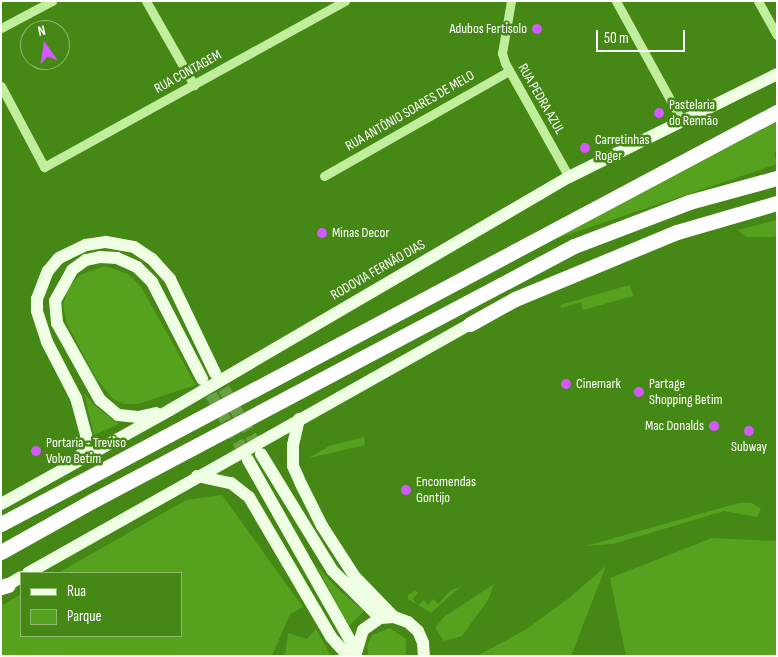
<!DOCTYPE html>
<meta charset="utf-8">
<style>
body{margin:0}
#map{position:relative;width:778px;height:657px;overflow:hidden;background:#458816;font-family:"Sofia Sans Condensed",sans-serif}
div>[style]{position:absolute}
.green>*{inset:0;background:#56a21e}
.major-tunnel>*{height:12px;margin-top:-6px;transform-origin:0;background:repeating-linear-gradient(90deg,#6aa045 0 12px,transparent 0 18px)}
.minor>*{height:9px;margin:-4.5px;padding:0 4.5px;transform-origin:4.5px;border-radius:4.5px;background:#c0ee9c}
.major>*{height:12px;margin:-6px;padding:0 6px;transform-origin:6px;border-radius:6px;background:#eeffe4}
.highway>*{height:15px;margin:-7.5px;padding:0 7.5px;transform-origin:7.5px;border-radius:7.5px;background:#fff}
.dots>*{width:14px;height:14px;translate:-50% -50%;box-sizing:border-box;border:2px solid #458816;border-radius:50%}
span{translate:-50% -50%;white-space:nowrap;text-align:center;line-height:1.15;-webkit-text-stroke:5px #458816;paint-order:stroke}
.poi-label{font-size:14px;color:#fff}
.right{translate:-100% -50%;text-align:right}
.left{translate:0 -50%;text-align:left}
.street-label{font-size:14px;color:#fff}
.frame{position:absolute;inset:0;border:2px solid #fff;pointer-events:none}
.legend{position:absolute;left:20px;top:572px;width:162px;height:65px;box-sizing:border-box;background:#458816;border:1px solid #8fb873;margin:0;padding:6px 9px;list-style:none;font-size:15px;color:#fff}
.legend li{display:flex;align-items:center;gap:10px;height:25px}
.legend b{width:25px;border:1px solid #8fb873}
.north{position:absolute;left:20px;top:20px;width:50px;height:50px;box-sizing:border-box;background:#458816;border:1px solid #8fb873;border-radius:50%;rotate:347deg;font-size:14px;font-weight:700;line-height:20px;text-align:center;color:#fff}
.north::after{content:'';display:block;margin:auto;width:18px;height:22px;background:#d35aff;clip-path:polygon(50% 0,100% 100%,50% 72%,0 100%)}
.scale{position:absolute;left:596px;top:30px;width:89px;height:22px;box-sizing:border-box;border:2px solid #fff;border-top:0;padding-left:6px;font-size:15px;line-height:18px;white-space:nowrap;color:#fff;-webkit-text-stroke:4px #458816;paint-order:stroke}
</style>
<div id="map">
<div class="green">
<div style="clip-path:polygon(777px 122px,777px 151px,774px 153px,777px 164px,549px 241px)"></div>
<div style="clip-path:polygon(777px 220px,777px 236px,773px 237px,746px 237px,738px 230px)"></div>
<div style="clip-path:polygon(105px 266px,128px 274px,141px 287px,196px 385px,138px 404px,124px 404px,113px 399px,96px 378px,67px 324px,63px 305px,69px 287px,80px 275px)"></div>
<div style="clip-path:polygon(667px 274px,630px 285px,633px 296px,583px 310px,581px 302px,561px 308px,560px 305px)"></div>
<div style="clip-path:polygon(84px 393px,94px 405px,119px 424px,94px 435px)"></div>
<div style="clip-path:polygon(364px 437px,365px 445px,309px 458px,329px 446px)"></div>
<div style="clip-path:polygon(222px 495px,303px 607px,290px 614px,272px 656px,1px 656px,1px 606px,21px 594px,21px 636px,181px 636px,181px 573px,58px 573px,186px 500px)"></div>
<div style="clip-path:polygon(739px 503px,752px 503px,761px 509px,757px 517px,724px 511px,613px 544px,586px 546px)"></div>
<div style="clip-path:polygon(712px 538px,777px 541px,777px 656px,626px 656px,610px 578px)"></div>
<div style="clip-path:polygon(316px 565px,338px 589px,364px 611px,348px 627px)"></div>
<div style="clip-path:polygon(606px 566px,571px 656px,477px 656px,525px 630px,569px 598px)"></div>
<div style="clip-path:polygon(494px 584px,488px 600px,462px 636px,444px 641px,435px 628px,444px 617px)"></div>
<div style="clip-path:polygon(460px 587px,431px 613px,408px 599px,408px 595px,415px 591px,418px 592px,413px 599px,418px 605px,424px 600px,428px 605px,433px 599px,438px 604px,451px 590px)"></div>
<div style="clip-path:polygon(390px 628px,406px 639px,406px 656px,369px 656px,367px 647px,372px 635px)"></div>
<div style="clip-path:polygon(316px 629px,331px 656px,285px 656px,288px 633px,307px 639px)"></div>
</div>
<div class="major-tunnel">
<div style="left:215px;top:373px;width:93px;rotate:60.4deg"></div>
<div style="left:202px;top:379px;width:92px;rotate:60.1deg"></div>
</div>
<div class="minor">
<div style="left:146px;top:1px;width:97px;rotate:60.3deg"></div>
<div style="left:511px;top:1px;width:53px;rotate:99.8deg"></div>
<div style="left:502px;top:53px;width:10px;rotate:73deg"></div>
<div style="left:505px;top:63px;width:131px;rotate:60.7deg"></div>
<div style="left:616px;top:1px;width:137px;rotate:61.2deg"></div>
<div style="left:758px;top:1px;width:39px;rotate:61deg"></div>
<div style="left:1px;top:28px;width:58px;rotate:-27.9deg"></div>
<div style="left:1px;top:86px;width:92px;rotate:62deg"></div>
<div style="left:44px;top:167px;width:344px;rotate:-28.9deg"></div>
<div style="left:324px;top:176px;width:213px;rotate:-29.6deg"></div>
</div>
<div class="major">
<div style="left:156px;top:413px;width:18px;rotate:167deg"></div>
<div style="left:138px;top:417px;width:20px;rotate:-174deg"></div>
<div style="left:118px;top:415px;width:23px;rotate:-140deg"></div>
<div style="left:100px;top:400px;width:88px;rotate:-119.2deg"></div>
<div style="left:57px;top:323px;width:22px;rotate:-95deg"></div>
<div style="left:55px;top:301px;width:35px;rotate:-61deg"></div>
<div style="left:72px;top:270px;width:17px;rotate:-36deg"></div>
<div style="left:86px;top:260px;width:14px;rotate:-12deg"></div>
<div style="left:100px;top:257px;width:17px;rotate:3deg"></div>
<div style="left:117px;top:258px;width:22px;rotate:24deg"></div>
<div style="left:137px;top:267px;width:21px;rotate:45deg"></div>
<div style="left:152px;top:282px;width:109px;rotate:62.7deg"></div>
<div style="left:299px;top:419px;width:27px;rotate:103deg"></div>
<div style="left:293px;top:445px;width:21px;rotate:90deg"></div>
<div style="left:293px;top:466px;width:22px;rotate:66deg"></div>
<div style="left:302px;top:486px;width:45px;rotate:63.4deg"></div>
<div style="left:322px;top:526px;width:61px;rotate:57.1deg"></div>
<div style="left:355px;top:577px;width:56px;rotate:45.7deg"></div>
<div style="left:261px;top:454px;width:136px;rotate:58.5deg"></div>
<div style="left:332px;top:570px;width:68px;rotate:45deg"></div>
<div style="left:248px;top:460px;width:219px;rotate:60.5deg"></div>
<div style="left:76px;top:462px;width:14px;rotate:-56deg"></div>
<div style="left:84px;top:450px;width:15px;rotate:-82deg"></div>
<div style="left:86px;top:435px;width:38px;rotate:-105deg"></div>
<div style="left:76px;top:398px;width:63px;rotate:-117.4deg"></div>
<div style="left:47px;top:342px;width:33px;rotate:-108deg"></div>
<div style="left:37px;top:311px;width:12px;rotate:-90deg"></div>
<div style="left:37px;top:299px;width:30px;rotate:-69deg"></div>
<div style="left:48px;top:271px;width:17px;rotate:-50deg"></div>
<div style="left:59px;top:258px;width:30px;rotate:-26deg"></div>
<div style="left:86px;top:245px;width:20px;rotate:-9deg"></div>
<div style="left:106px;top:242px;width:28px;rotate:10deg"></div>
<div style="left:134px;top:247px;width:22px;rotate:34deg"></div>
<div style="left:152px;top:259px;width:27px;rotate:48deg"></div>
<div style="left:170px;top:279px;width:104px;rotate:64.4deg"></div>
<div style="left:197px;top:476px;width:35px;rotate:12deg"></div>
<div style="left:231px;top:483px;width:23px;rotate:38deg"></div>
<div style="left:249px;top:497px;width:162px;rotate:59.6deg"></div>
<div style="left:331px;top:637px;width:25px;rotate:48deg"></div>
<div style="left:1px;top:504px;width:193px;rotate:-29.1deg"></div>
<div style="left:170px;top:410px;width:462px;rotate:-30.3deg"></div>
<div style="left:569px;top:177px;width:232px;rotate:-26.3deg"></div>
<div style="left:28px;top:573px;width:507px;rotate:-29.39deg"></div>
<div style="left:1px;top:589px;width:23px;rotate:-31deg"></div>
<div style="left:356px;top:653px;width:24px;rotate:-73deg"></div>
<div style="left:363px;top:630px;width:21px;rotate:-35deg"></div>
<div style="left:380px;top:618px;width:14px;rotate:-4deg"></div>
<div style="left:394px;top:617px;width:15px;rotate:20deg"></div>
<div style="left:408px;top:622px;width:13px;rotate:42deg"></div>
<div style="left:418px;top:631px;width:13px;rotate:67deg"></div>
<div style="left:423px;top:643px;width:13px;rotate:86deg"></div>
</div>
<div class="highway">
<div style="left:470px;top:324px;width:51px;rotate:-29.1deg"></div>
<div style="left:515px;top:299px;width:175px;rotate:-22.5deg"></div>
<div style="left:677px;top:232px;width:104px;rotate:-16.2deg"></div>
<div style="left:1px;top:524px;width:879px;rotate:-27.97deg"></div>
<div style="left:1px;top:552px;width:104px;rotate:-29.3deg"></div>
<div style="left:92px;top:501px;width:545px;rotate:-27.88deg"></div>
<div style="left:574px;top:246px;width:123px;rotate:-20.9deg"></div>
<div style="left:689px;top:202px;width:91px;rotate:-15.3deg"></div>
<div style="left:1px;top:587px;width:7px;rotate:-16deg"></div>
</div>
<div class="dots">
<div style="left:537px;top:29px;background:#d35aff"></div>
<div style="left:659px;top:113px;background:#d35aff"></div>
<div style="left:585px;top:148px;background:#d35aff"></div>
<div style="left:322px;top:233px;background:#d35aff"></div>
<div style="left:566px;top:384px;background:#d35aff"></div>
<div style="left:639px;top:392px;background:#d35aff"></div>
<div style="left:714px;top:426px;background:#d35aff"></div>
<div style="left:749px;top:431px;background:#d35aff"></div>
<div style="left:36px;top:451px;background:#d35aff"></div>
<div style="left:406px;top:490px;background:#d35aff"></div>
</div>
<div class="poi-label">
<span class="right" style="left:527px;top:29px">Adubos Fertisolo</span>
<span class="left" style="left:669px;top:113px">Pastelaria<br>do Rennão</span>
<span class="left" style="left:595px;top:148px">Carretinhas<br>Roger</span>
<span class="left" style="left:332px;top:233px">Minas Decor</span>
<span class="left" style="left:576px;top:384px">Cinemark</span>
<span class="left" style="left:649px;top:392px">Partage<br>Shopping Betim</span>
<span class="right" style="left:704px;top:426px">Mac Donalds</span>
<span class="left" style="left:46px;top:451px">Portaria - Treviso<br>Volvo Betim</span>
<span style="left:749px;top:447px">Subway</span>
<span class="left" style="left:416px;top:490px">Encomendas<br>Gontijo</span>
</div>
<div class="street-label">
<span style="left:188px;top:72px;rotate:-29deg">RUA CONTAGEM</span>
<span style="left:541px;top:99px;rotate:60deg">RUA PEDRA AZUL</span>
<span style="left:410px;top:111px;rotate:-30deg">RUA ANTÔNIO SOARES DE MELO</span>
<span style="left:378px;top:270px;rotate:-30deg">RODOVIA FERNÃO DIAS</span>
</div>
<div class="frame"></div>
<ul class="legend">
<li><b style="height:6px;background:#eeffe4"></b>Rua</li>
<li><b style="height:14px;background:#56a21e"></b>Parque</li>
</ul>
<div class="north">N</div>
<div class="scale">50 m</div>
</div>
